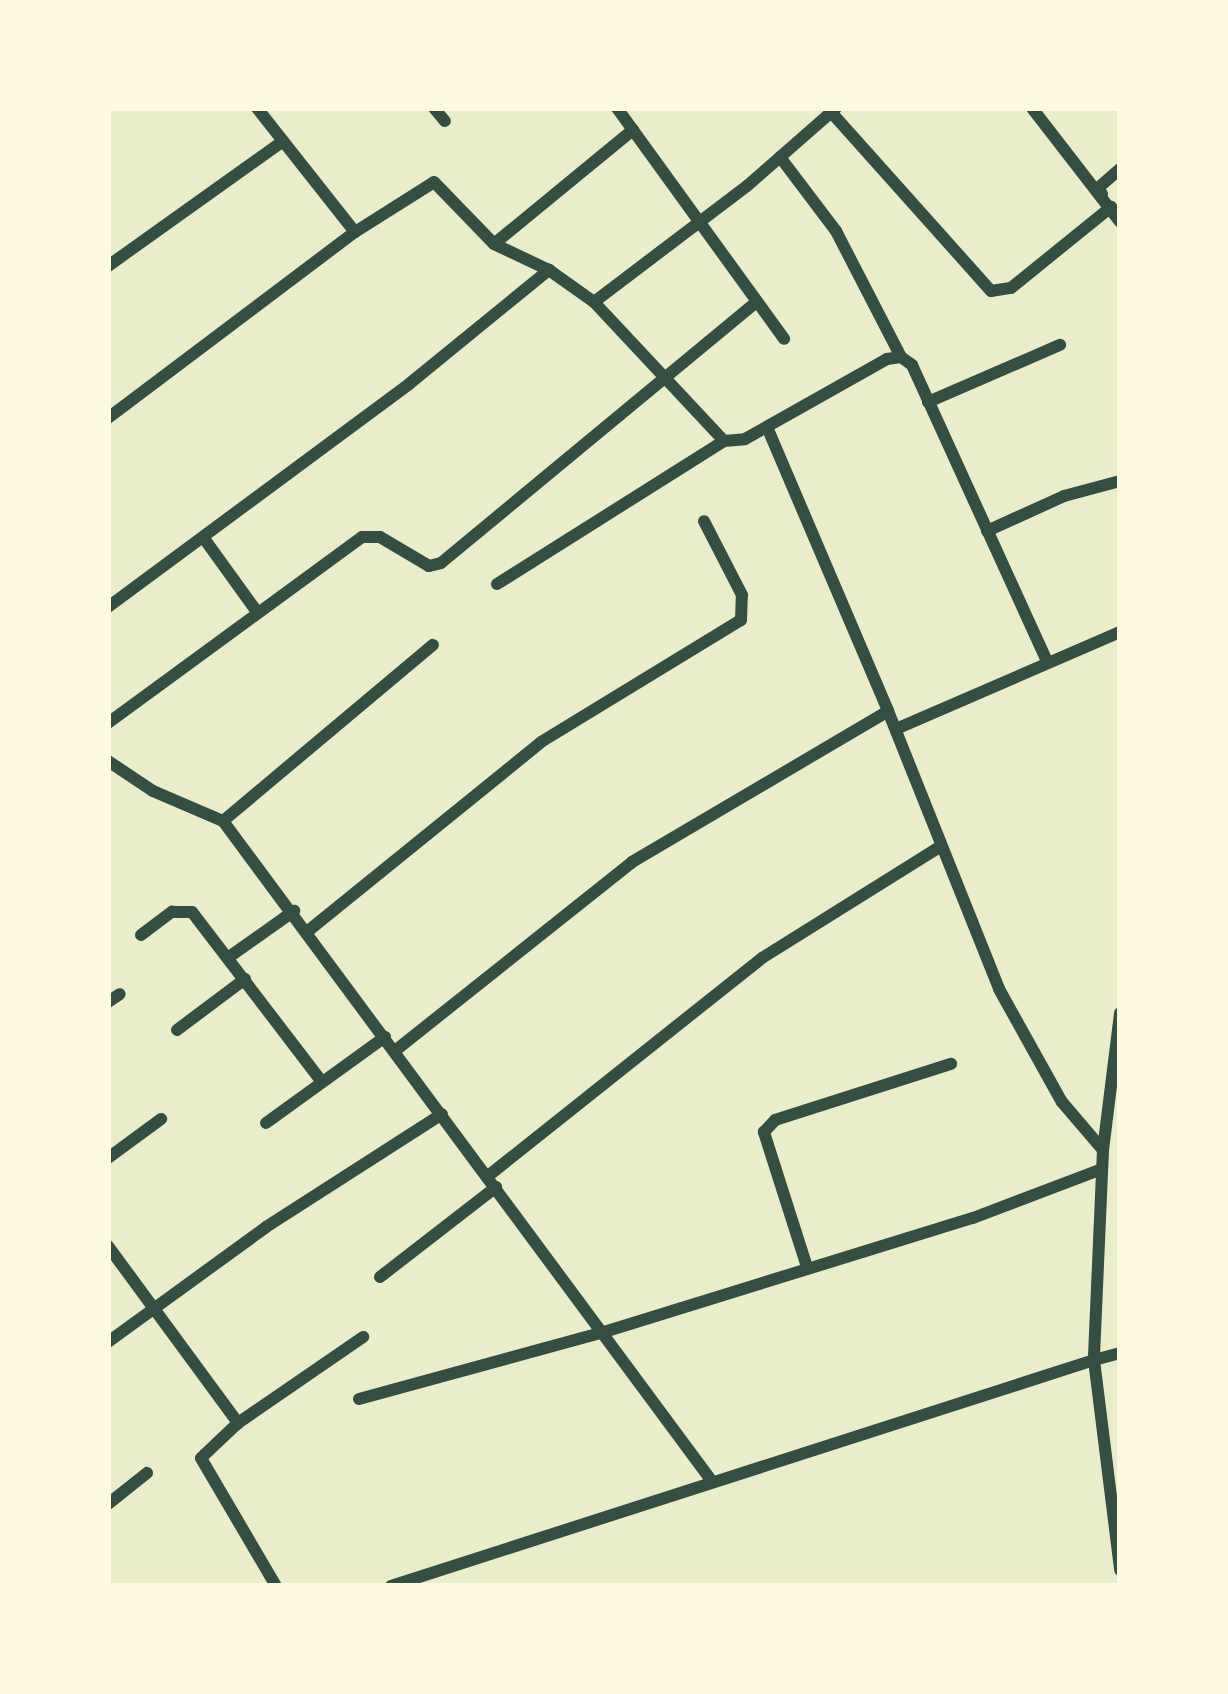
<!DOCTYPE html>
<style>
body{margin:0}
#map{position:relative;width:1228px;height:1694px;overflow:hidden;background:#e9edc9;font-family:"Space Grotesk",sans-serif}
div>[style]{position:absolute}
.minor>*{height:12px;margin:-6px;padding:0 6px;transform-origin:6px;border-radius:6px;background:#344e41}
span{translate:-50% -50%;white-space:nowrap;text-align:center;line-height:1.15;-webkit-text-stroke:9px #fefae0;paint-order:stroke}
.frame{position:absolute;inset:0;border:111px solid #fefae0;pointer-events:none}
</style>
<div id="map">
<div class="minor">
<div style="left:257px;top:108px;width:158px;rotate:51.7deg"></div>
<div style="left:434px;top:108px;width:17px;rotate:50deg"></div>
<div style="left:617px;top:108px;width:285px;rotate:54.1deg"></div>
<div style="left:1032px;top:108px;width:144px;rotate:52.3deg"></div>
<div style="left:831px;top:112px;width:240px;rotate:48.2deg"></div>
<div style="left:991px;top:291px;width:20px;rotate:-9deg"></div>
<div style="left:1011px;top:288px;width:129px;rotate:-39deg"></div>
<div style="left:780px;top:157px;width:93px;rotate:52.9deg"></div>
<div style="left:836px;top:231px;width:142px;rotate:62.7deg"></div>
<div style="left:1102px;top:194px;width:7px;rotate:-124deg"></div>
<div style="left:1098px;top:188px;width:29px;rotate:-41deg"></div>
<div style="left:494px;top:244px;width:180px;rotate:-39.4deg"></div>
<div style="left:108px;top:266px;width:215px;rotate:-35.5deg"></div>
<div style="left:594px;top:302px;width:192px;rotate:-37.2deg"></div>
<div style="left:747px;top:186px;width:118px;rotate:-41.2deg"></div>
<div style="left:928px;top:402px;width:144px;rotate:-23.4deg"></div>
<div style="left:108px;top:418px;width:309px;rotate:-37deg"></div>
<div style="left:355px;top:232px;width:93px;rotate:-32.3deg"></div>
<div style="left:434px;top:182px;width:86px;rotate:45.9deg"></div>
<div style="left:494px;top:244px;width:61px;rotate:25.3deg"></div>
<div style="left:549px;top:270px;width:55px;rotate:35.4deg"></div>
<div style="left:594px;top:302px;width:190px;rotate:46.9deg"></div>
<div style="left:724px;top:441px;width:21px;rotate:-5deg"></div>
<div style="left:745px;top:439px;width:163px;rotate:-29.4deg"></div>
<div style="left:887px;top:359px;width:14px;rotate:-8deg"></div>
<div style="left:901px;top:357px;width:14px;rotate:36deg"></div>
<div style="left:912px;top:365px;width:325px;rotate:65.5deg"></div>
<div style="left:767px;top:427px;width:309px;rotate:66.9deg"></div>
<div style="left:987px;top:531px;width:85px;rotate:-24.4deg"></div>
<div style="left:1064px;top:496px;width:58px;rotate:-15deg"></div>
<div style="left:203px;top:537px;width:92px;rotate:54.2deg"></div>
<div style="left:497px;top:584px;width:268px;rotate:-32.2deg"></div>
<div style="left:108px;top:607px;width:375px;rotate:-36.5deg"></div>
<div style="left:409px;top:384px;width:181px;rotate:-39.2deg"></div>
<div style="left:108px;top:723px;width:315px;rotate:-36.2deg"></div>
<div style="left:362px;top:537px;width:18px"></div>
<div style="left:380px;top:537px;width:57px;rotate:30.6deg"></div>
<div style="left:429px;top:566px;width:12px;rotate:-14deg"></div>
<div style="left:441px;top:563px;width:408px;rotate:-39.6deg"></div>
<div style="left:896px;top:729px;width:244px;rotate:-23.4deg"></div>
<div style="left:108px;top:761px;width:54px;rotate:33.7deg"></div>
<div style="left:153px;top:791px;width:76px;rotate:23.2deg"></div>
<div style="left:223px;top:821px;width:820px;rotate:53.48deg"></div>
<div style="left:223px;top:821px;width:274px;rotate:-40deg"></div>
<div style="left:308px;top:931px;width:300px;rotate:-39deg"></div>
<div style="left:541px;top:742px;width:234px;rotate:-31.4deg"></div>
<div style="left:741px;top:620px;width:25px;rotate:-88deg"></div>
<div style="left:742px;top:595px;width:83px;rotate:-117.2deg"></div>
<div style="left:141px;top:935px;width:39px;rotate:-37deg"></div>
<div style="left:172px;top:912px;width:20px"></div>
<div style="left:192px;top:912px;width:214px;rotate:52.6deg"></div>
<div style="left:229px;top:957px;width:80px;rotate:-35.3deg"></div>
<div style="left:108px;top:1002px;width:14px;rotate:-34deg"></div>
<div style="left:177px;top:1030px;width:85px;rotate:-36.9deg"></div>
<div style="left:396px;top:1050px;width:302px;rotate:-38.5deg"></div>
<div style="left:632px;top:862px;width:297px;rotate:-30.5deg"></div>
<div style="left:888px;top:711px;width:299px;rotate:68.2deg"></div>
<div style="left:999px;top:989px;width:129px;rotate:60.9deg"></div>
<div style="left:1062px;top:1102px;width:63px;rotate:49.5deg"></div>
<div style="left:1103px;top:1150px;width:210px;rotate:92.5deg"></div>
<div style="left:1094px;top:1360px;width:27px;rotate:-15deg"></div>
<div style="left:266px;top:1123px;width:147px;rotate:-35.9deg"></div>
<div style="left:1103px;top:1150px;width:138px;rotate:-82.9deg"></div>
<div style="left:108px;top:1158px;width:66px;rotate:-36.3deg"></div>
<div style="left:488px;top:1176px;width:350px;rotate:-38.5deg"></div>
<div style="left:762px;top:958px;width:211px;rotate:-32deg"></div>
<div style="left:108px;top:1246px;width:220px;rotate:53.7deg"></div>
<div style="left:807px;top:1267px;width:142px;rotate:-107.7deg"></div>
<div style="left:764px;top:1132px;width:16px;rotate:-47deg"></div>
<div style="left:775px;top:1120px;width:185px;rotate:-17.7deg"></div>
<div style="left:380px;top:1277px;width:147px;rotate:-37.8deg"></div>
<div style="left:108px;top:1342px;width:195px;rotate:-36deg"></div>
<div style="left:266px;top:1227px;width:209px;rotate:-32.7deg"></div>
<div style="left:359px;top:1399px;width:254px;rotate:-15.3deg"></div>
<div style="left:604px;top:1332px;width:386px;rotate:-17.2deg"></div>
<div style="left:973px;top:1218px;width:138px;rotate:-20.8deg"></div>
<div style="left:108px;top:1504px;width:50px;rotate:-38.5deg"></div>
<div style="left:276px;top:1586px;width:148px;rotate:-120.4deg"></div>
<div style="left:201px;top:1458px;width:51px;rotate:-43.4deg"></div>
<div style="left:238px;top:1423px;width:152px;rotate:-34.5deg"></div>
<div style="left:391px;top:1586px;width:738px;rotate:-17.82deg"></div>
<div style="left:1094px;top:1360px;width:212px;rotate:82.9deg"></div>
</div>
<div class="frame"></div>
</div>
